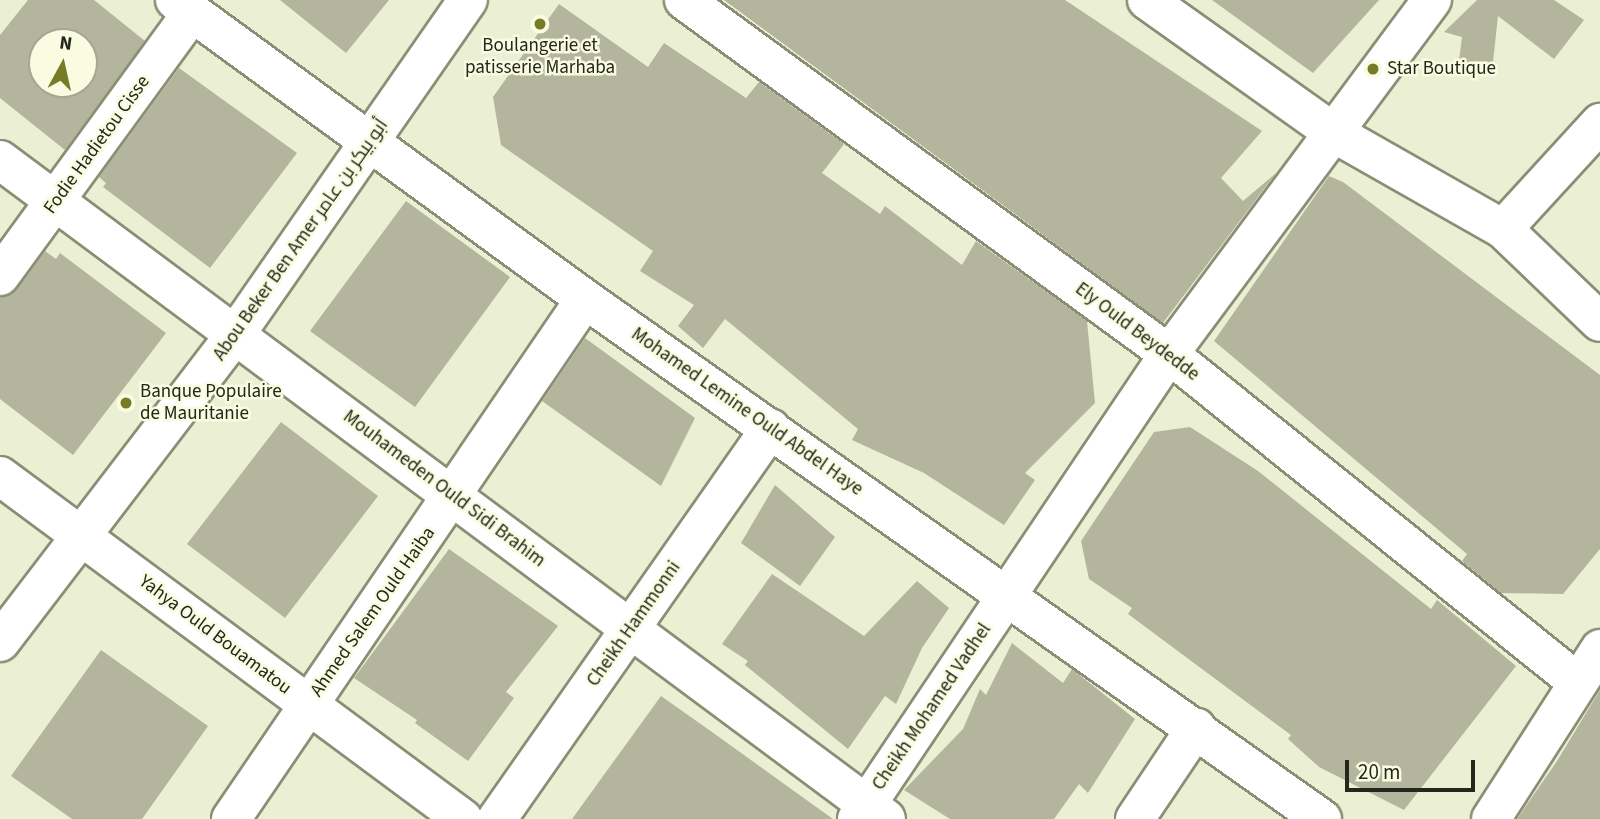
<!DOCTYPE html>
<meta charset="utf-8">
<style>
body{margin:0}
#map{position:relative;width:1600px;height:819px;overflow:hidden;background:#ebefd3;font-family:"Source Sans 3",Cairo,sans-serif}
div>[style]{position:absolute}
.building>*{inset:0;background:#b3b69c}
.roads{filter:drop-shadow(2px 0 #8b8e75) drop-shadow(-2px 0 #8b8e75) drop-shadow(0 2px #8b8e75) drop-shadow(0 -2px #8b8e75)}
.minor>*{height:38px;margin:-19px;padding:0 19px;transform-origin:19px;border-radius:19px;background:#fff}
.tertiary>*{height:38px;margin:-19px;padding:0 19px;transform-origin:19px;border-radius:19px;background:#fff}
.dots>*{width:19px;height:19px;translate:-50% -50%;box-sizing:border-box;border:4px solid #f9fce0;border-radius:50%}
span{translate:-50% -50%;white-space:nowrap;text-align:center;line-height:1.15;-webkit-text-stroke:5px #f9fce0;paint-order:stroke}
.poi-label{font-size:19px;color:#25271c}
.left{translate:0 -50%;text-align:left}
.street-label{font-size:19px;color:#25271c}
.north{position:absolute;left:28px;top:28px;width:70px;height:70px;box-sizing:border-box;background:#f9fce0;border:2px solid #a4a792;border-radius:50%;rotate:8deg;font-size:19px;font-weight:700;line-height:28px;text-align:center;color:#25271c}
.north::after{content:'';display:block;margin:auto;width:24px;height:32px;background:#767c25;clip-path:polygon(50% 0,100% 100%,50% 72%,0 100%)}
.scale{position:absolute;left:1345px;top:760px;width:130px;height:32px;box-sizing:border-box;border:4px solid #25271c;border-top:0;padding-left:9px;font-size:21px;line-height:24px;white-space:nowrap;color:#25271c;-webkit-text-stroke:5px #f9fce0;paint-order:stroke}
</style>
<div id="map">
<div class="building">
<div style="clip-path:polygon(evenodd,28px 0,94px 0,145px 41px,65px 150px,0 98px,0 35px,28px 0,42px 42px,84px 42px,84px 84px,42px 84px,42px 42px)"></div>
<div style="clip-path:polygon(280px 0,389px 0,346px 53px)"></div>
<div style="clip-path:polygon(724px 0,1065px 0,1262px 131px,1221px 178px,1243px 201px,1276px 173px,1163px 323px)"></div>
<div style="clip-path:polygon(1212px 0,1379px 0,1313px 73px)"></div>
<div style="clip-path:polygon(1477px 0,1554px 0,1584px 20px,1554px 59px,1498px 16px,1492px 71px,1458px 68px,1462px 37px,1444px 32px)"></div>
<div style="clip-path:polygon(559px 4px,648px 67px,664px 43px,746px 98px,759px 82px,844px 144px,822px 173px,880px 214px,885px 206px,962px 265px,976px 241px,1087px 321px,1095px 403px,1025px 473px,1035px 480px,1004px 525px,924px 473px,852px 440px,858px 429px,725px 319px,703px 348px,678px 326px,694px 305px,640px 271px,653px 251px,501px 145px,493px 97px)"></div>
<div style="clip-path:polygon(179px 68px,297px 153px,210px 268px,103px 187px,106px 183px,99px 177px)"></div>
<div style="clip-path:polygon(1329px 176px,1343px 182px,1600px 375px,1600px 549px,1563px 594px,1501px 593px,1462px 561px,1467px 554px,1214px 341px)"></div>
<div style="clip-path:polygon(406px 201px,510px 277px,415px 407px,310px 331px)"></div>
<div style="clip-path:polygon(45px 251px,56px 259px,60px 253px,166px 333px,73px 455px,0 399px,0 297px,17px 289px)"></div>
<div style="clip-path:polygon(585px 338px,695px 418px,661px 486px,542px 401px)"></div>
<div style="clip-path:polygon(281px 422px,378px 496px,285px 618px,187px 544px)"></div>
<div style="clip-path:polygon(1190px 427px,1258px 471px,1431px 609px,1437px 600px,1516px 666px,1404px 810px,1319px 767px,1288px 739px,1291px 735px,1128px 614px,1132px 608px,1089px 579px,1081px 541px,1154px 432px)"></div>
<div style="clip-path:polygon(775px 485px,835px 537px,800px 586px,741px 543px)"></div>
<div style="clip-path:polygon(449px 549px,558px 626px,506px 692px,514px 698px,468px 761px,415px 723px,417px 720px,354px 678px)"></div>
<div style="clip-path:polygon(772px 574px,864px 636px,917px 581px,949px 608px,922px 648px,896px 704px,885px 696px,848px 749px,745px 665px,748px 661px,722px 644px)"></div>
<div style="clip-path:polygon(1012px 643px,1063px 683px,1072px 669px,1135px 719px,1088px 793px,1079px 784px,1054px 819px,950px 819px,904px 790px,963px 729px,980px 689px,986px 695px)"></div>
<div style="clip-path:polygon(101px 650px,208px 726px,142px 819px,72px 819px,11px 776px)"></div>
<div style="clip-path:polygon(1600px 690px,1600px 819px,1517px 819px,1557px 761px)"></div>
<div style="clip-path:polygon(661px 696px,712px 732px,833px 819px,572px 819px)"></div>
</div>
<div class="roads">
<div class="minor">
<div style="left:175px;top:0;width:507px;rotate:36.1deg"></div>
<div style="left:585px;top:299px;width:902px;rotate:35.21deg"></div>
<div style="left:684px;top:0;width:600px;rotate:36.13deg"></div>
<div style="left:1169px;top:354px;width:522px;rotate:38.78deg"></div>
<div style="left:1147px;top:0;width:229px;rotate:35.4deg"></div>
<div style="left:1334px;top:133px;width:194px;rotate:29.6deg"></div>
<div style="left:1503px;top:229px;width:134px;rotate:43.8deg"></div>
<div style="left:0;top:160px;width:1104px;rotate:36.64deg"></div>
<div style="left:1503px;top:229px;width:144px;rotate:-47.5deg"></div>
<div style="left:0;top:276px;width:326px;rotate:-53.9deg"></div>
<div style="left:0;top:476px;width:576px;rotate:36.53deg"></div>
<div style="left:231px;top:819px;width:629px;rotate:-55.75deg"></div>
<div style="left:497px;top:819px;width:477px;rotate:-55deg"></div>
<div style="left:857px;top:819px;width:560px;rotate:-56.14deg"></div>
<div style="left:1169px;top:354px;width:441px;rotate:-53.4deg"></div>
<div style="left:1135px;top:819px;width:110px;rotate:-56.2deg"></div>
<div style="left:1491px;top:819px;width:202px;rotate:-57.3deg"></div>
</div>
<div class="tertiary">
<div style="left:0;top:642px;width:387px;rotate:-52.6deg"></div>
<div style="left:235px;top:335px;width:408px;rotate:-55.2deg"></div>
</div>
</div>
<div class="dots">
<div style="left:540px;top:24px;background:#767c25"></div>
<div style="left:1373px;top:69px;background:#767c25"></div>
<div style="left:126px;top:403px;background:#767c25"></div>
</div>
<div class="poi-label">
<span style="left:540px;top:57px">Boulangerie et<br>patisserie Marhaba</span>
<span class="left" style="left:1387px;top:69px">Star Boutique</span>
<span class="left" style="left:140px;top:403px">Banque Populaire<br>de Mauritanie</span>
</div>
<div class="street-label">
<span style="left:97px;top:145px;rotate:-54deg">Fodie Hadietou Cisse</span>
<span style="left:301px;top:240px;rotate:-55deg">Abou Beker Ben Amer أبو بيكر بن عامر</span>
<span style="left:1137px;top:332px;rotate:37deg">Ely Ould Beydedde</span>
<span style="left:747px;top:412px;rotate:35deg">Mohamed Lemine Ould Abdel Haye</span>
<span style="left:444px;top:489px;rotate:37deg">Mouhameden Ould Sidi Brahim</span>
<span style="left:373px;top:612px;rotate:-55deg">Ahmed Salem Ould Haiba</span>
<span style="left:634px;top:624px;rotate:-55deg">Cheikh Hammonni</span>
<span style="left:215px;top:635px;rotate:37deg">Yahya Ould Bouamatou</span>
<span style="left:932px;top:707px;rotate:-56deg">Cheikh Mohamed Vadhel</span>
</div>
<div class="north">N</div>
<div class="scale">20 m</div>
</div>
